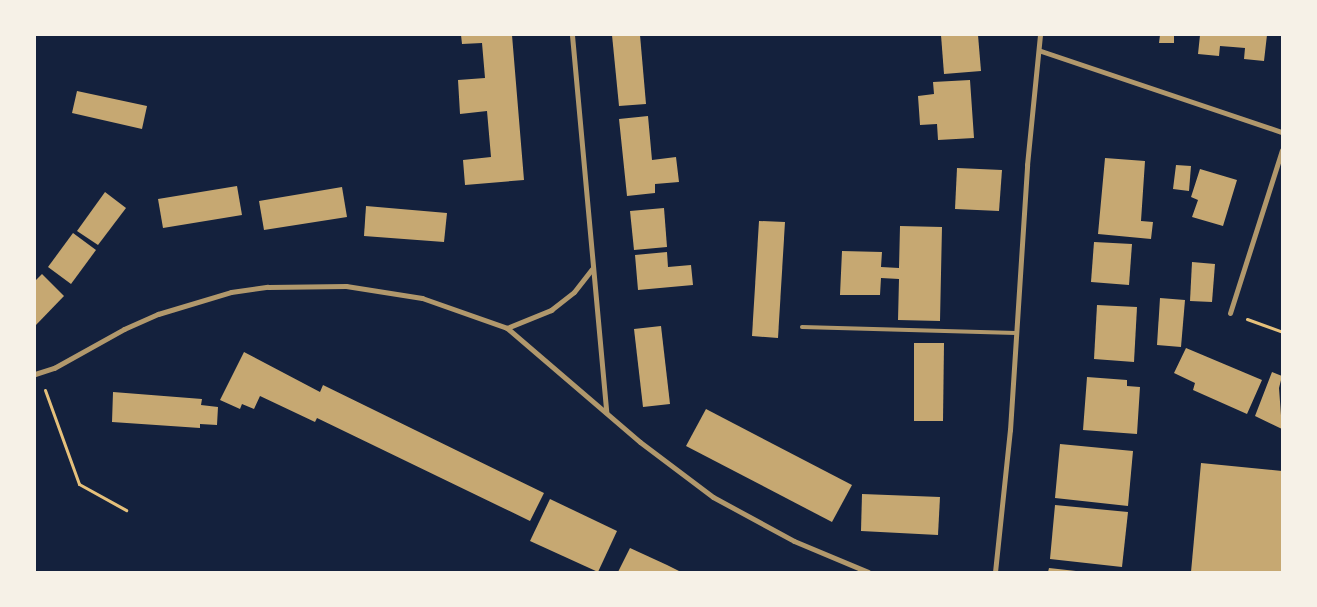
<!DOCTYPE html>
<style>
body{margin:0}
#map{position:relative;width:1317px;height:607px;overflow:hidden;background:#14213d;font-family:"DM Sans",sans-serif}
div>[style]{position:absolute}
.building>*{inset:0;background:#c6a872}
.path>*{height:3px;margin:-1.5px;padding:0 1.5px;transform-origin:1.5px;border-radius:1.5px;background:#e5c07b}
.service>*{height:4px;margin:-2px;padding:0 2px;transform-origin:2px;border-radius:2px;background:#b1986c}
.minor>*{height:5px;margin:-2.5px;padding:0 2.5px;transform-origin:2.5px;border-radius:2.5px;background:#b1986c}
span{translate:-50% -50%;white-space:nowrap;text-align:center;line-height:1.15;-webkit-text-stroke:4px #f6f1e7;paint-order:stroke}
.frame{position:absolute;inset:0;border:36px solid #f6f1e7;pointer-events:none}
</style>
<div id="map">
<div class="building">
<div style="clip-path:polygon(461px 35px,512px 35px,524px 180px,465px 185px,463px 160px,491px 157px,487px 111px,460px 114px,458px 80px,485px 78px,482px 43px,462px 44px)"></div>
<div style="clip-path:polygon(612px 35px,640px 35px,646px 104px,619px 106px)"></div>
<div style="clip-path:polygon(941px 35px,978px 35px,981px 71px,944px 74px)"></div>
<div style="clip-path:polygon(1160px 35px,1174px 35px,1174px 43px,1159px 43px)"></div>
<div style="clip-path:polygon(1200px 35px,1267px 35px,1264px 61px,1244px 59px,1245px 48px,1233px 47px,1220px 46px,1219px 56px,1198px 54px)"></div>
<div style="clip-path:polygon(970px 80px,974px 138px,938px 140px,937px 124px,920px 125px,918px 96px,934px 94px,933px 82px)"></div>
<div style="clip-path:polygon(77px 91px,147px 106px,142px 129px,72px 113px)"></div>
<div style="clip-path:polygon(648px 116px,652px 160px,676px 157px,679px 182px,655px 184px,655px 193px,627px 196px,619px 119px)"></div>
<div style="clip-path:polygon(1105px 158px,1145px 161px,1141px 221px,1153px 222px,1151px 239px,1098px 234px)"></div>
<div style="clip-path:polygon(1176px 165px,1191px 166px,1189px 191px,1173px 189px)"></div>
<div style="clip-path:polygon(957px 168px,1002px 170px,999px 211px,955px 209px)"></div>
<div style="clip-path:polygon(1200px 169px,1237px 180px,1223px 226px,1192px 217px,1198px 200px,1191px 197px)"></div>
<div style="clip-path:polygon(237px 186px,242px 215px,163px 228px,158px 199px)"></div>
<div style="clip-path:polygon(342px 187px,347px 217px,264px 230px,259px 201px)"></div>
<div style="clip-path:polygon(105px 192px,126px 208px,98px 245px,77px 231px)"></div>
<div style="clip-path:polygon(366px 206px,447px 213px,444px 242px,364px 236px)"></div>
<div style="clip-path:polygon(664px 208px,667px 247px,634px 250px,630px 211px)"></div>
<div style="clip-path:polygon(759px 221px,785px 222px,778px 338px,752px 336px)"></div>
<div style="clip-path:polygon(900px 226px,942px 227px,940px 321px,898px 320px,899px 279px,881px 278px,880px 295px,840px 295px,842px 251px,882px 252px,881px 267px,899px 268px)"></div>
<div style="clip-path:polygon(73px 233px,96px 250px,71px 284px,48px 267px)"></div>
<div style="clip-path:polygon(1094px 242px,1132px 244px,1129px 285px,1091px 282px)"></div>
<div style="clip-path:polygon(667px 252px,668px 267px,691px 265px,693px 285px,638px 290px,635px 255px)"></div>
<div style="clip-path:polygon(1192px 262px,1215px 264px,1212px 302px,1190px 301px)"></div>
<div style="clip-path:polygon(42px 274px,64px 296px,35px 326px,35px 281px)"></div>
<div style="clip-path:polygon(1160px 298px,1185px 300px,1181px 347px,1157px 345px)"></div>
<div style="clip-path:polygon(1097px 305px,1137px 307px,1134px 362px,1094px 359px)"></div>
<div style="clip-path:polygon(661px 326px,670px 404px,643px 407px,634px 329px)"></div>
<div style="clip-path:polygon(914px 343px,944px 343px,943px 421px,914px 421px)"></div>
<div style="clip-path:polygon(1186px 348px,1262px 380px,1247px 414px,1193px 390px,1195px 383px,1174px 373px)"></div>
<div style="clip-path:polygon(244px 352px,320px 392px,323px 385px,544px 493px,530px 521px,317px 418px,315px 422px,260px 396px,254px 409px,242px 404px,240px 409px,220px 400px)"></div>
<div style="clip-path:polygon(1272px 372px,1282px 376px,1279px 388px,1282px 429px,1255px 416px)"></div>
<div style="clip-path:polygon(1087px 377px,1127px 380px,1127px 386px,1140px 387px,1137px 434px,1083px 430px)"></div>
<div style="clip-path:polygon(113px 392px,202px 399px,201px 405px,218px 407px,217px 425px,200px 424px,200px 428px,112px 422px)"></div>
<div style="clip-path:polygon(706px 409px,852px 485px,832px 522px,686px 446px)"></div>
<div style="clip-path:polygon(1060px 444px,1133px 451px,1128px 506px,1055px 498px)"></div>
<div style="clip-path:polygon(1201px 463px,1282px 471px,1282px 572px,1191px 572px)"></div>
<div style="clip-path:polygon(862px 494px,940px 497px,938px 535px,861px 531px)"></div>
<div style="clip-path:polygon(550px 499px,617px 531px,598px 572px,530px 541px)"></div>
<div style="clip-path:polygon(1055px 505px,1128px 512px,1122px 567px,1050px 559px)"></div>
<div style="clip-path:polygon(630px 548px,667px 565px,681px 572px,618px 572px)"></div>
<div style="clip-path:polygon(1049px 568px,1076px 571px,1076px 572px,1048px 572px)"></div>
</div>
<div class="path">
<div style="left:1247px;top:319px;width:37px;rotate:20deg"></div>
<div style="left:45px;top:390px;width:100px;rotate:70.1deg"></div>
<div style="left:79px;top:484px;width:54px;rotate:29deg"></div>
</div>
<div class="service">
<div style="left:802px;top:327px;width:214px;rotate:1.6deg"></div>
</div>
<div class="minor">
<div style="left:572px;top:35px;width:379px;rotate:84.8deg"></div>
<div style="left:1041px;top:51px;width:254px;rotate:18.6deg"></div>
<div style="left:1230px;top:313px;width:171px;rotate:-72.3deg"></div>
<div style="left:507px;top:328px;width:48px;rotate:-22.2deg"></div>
<div style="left:551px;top:310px;width:29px;rotate:-38deg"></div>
<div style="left:574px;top:292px;width:29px;rotate:-52deg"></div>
<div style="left:35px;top:374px;width:20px;rotate:-18deg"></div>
<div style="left:54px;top:368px;width:80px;rotate:-29.1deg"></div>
<div style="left:124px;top:329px;width:37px;rotate:-24deg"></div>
<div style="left:158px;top:314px;width:76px;rotate:-16.8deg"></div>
<div style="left:231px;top:292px;width:37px;rotate:-8deg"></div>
<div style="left:268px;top:287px;width:78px;rotate:-0.7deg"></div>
<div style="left:346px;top:286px;width:77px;rotate:9deg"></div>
<div style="left:422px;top:298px;width:90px;rotate:19.4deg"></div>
<div style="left:507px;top:328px;width:175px;rotate:40.6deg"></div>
<div style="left:640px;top:442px;width:91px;rotate:37deg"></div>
<div style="left:713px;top:497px;width:92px;rotate:28.5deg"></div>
<div style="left:794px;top:541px;width:80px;rotate:22.7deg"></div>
<div style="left:995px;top:572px;width:143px;rotate:-84deg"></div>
<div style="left:1010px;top:430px;width:266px;rotate:-86.3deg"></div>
<div style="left:1027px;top:165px;width:131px;rotate:-84.3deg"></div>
</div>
<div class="frame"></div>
</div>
